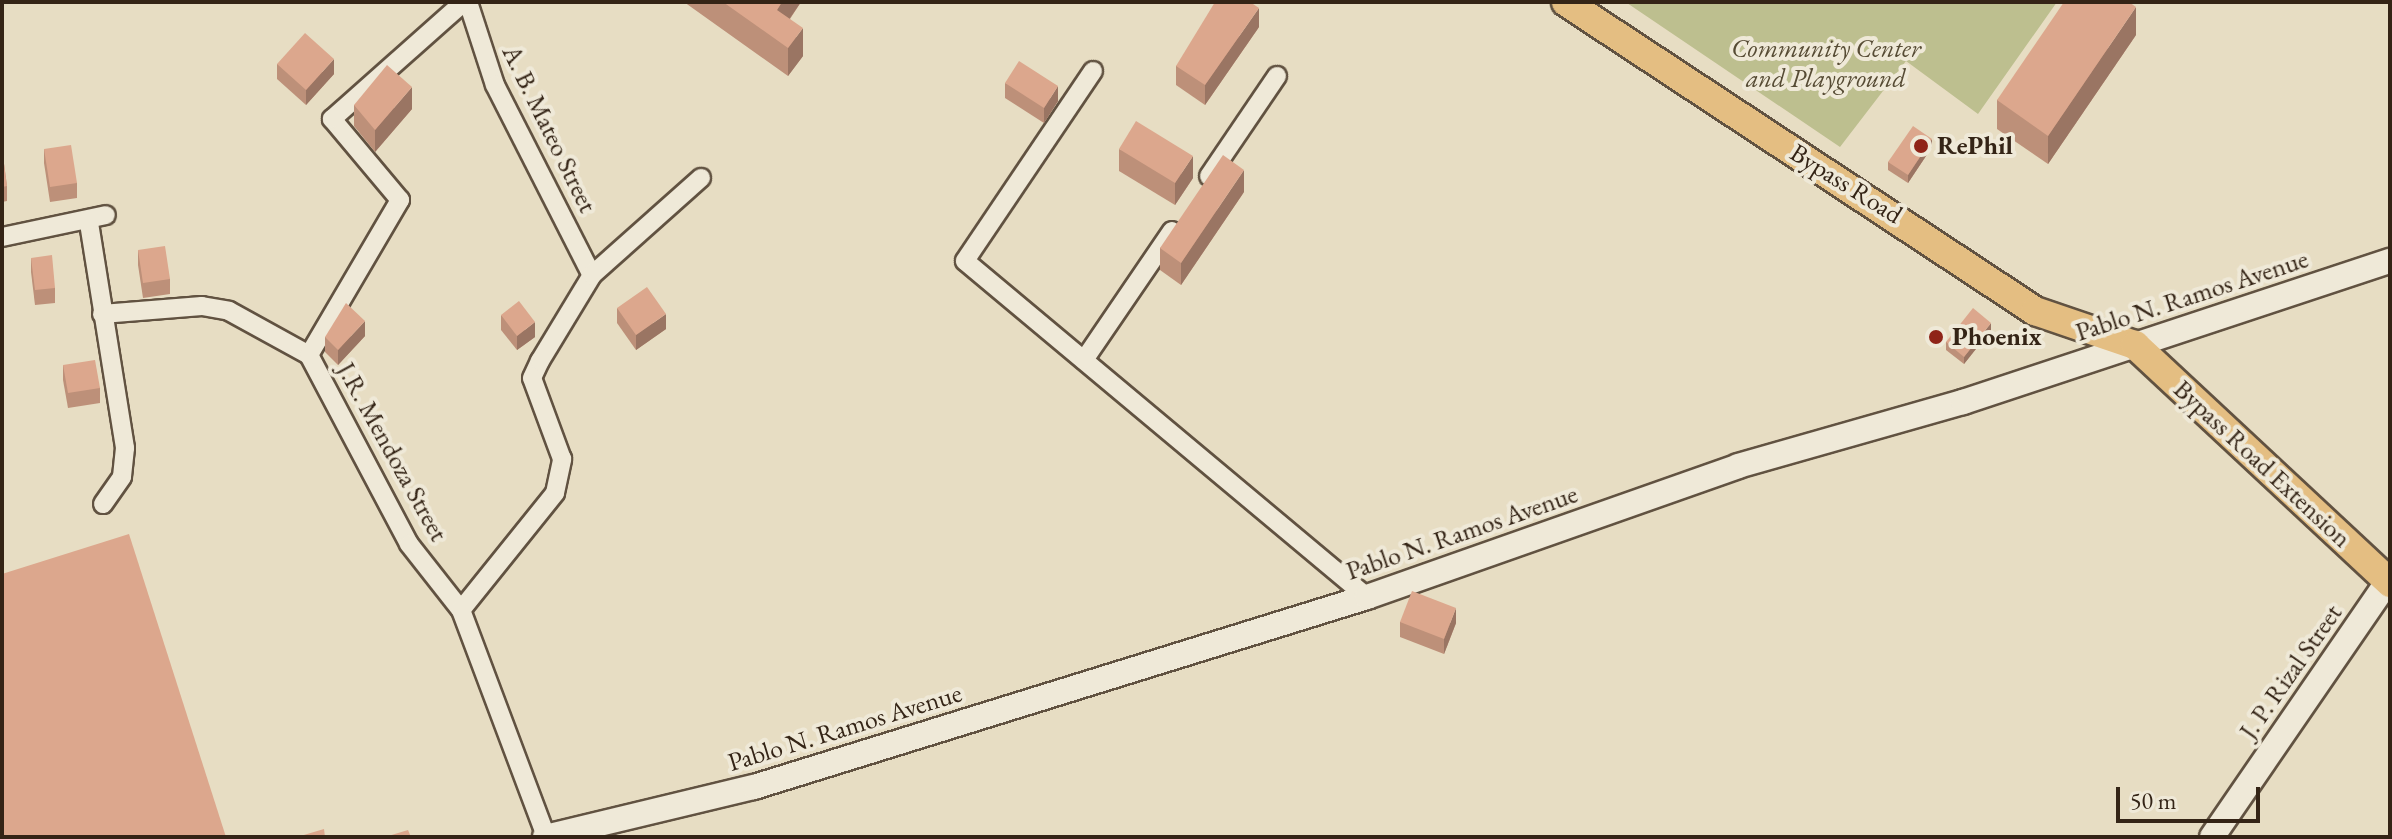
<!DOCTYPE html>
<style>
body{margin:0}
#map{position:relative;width:2392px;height:839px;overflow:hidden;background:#e7ddc3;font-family:"EB Garamond",serif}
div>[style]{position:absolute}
.green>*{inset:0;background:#bdbf8f}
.roads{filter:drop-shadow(2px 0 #615241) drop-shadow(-2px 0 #615241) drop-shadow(0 2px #615241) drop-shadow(0 -2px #615241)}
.street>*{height:18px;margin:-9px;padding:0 9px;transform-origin:9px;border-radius:9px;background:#efe9d8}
.secondary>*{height:24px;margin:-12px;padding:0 12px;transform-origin:12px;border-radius:12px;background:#efe9d8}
.primary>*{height:28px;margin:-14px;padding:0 14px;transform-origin:14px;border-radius:14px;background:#e4be82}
.wall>*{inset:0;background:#bd9079}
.shaded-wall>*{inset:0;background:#9a7563}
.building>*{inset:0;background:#dca78d}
.dots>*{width:22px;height:22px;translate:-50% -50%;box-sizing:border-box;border:4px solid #efe9d8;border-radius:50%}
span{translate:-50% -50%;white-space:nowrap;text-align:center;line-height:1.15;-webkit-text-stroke:8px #efe9d8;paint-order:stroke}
.park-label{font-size:26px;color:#564b34;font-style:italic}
.street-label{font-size:26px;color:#342416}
.poi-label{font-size:26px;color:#342416;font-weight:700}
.left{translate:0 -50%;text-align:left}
.frame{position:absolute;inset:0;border:4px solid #342416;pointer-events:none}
.scale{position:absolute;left:2116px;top:787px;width:144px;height:36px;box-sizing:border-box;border:4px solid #342416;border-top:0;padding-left:10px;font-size:24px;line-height:28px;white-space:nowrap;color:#342416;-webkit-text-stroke:6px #efe9d8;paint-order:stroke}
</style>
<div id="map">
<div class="green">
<div style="clip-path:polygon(2057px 2px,1978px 114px,1906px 61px,1840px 147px,1627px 3px)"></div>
</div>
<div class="roads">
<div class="street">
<div style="left:468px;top:2px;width:87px;rotate:72deg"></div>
<div style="left:495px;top:85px;width:213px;rotate:63deg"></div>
<div style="left:1093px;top:71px;width:229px;rotate:124deg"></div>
<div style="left:965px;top:261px;width:524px;rotate:39.89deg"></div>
<div style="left:1209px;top:176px;width:121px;rotate:-55.8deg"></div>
<div style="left:89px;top:223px;width:228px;rotate:80.9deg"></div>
<div style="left:125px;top:448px;width:29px;rotate:96deg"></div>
<div style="left:122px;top:477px;width:33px;rotate:125deg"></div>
<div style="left:2px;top:237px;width:106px;rotate:-11.9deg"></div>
<div style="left:102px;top:314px;width:100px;rotate:-4.6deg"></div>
<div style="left:202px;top:306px;width:27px;rotate:10deg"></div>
<div style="left:229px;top:311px;width:91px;rotate:28.8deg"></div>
<div style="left:309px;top:355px;width:214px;rotate:62.1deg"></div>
<div style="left:409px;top:544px;width:84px;rotate:51.8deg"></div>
<div style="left:461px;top:610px;width:241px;rotate:69.4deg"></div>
<div style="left:309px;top:355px;width:180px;rotate:-59.6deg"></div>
<div style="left:400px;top:200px;width:106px;rotate:-130deg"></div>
<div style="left:332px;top:119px;width:176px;rotate:-41.6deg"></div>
<div style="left:1084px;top:360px;width:156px;rotate:-55.7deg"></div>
<div style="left:461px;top:610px;width:150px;rotate:-51.2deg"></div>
<div style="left:555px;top:493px;width:35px;rotate:-78deg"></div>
<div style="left:562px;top:459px;width:86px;rotate:-110.3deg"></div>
<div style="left:532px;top:378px;width:19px;rotate:-65deg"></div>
<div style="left:540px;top:361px;width:100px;rotate:-58.8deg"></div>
<div style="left:592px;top:275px;width:146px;rotate:-41.7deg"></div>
</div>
<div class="secondary">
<div style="left:545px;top:837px;width:215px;rotate:-13.5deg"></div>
<div style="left:754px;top:787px;width:642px;rotate:-17.22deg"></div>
<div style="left:1367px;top:597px;width:393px;rotate:-19.4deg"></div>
<div style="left:1738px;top:466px;width:234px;rotate:-15.9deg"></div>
<div style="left:1963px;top:402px;width:450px;rotate:-18.3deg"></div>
<div style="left:2212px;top:837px;width:314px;rotate:-55.5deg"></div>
</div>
<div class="primary">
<div style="left:1566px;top:2px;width:562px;rotate:33.38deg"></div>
<div style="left:2035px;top:311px;width:106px;rotate:18.8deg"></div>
<div style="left:2135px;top:345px;width:349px;rotate:43deg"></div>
</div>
</div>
<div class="wall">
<div style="clip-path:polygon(684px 2px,801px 2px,790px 19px,803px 56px,788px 76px)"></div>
<div style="clip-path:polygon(1259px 27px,1205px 105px,1176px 85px,1176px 66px)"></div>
<div style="clip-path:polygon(2136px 35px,2048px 164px,1997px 129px,1997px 100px)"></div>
<div style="clip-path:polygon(277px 64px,334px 74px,306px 105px,277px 79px)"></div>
<div style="clip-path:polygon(1005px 83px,1058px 101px,1044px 123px,1005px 98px)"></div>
<div style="clip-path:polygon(354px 105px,412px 109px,375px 152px,354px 126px)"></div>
<div style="clip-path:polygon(1932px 147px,1908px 183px,1888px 170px,1888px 162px)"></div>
<div style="clip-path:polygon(2px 149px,7px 186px,7px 201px,2px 202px)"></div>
<div style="clip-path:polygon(44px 149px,77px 183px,77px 198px,50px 202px,44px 163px)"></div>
<div style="clip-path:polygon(1119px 149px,1193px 178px,1175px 205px,1119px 171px)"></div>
<div style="clip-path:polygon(1244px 192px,1181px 285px,1160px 270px,1160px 248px)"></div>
<div style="clip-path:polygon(138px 250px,170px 279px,170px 294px,143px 298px,138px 265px)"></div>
<div style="clip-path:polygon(31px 258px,55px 288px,55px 303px,35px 305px,31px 272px)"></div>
<div style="clip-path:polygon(617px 308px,666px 329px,636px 350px,617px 323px)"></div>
<div style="clip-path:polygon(501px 315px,535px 337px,517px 350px,501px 330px)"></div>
<div style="clip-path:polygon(1991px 330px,1964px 364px,1946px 350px,1946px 342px)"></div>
<div style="clip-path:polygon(365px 336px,338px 365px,325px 352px,325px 337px)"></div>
<div style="clip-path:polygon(63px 365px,100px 388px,100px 403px,68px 408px,63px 380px)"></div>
<div style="clip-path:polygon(1400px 622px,1456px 623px,1444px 654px,1400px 637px)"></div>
</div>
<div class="shaded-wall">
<div style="clip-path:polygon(782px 2px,801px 2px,777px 37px,777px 10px)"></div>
<div style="clip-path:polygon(2136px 7px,2136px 35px,2048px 164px,2048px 136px)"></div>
<div style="clip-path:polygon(1259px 8px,1259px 27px,1205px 105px,1205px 85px)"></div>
<div style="clip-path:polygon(803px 28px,803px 56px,788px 76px,788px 48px)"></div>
<div style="clip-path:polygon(334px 59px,334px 74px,306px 105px,306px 90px)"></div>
<div style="clip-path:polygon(1058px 86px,1058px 101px,1044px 123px,1044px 108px)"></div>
<div style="clip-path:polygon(412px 87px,412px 109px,375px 152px,375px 130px)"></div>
<div style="clip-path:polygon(1932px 139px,1932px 147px,1908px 183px,1908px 175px)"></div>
<div style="clip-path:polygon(1193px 156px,1193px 178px,1175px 205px,1175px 183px)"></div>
<div style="clip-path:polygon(1244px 170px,1244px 192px,1181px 285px,1181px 263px)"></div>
<div style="clip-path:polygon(666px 314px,666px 329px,636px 350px,636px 335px)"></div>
<div style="clip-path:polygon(365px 321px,365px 336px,338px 365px,338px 350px)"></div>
<div style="clip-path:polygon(535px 322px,535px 337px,517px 350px,517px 336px)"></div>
<div style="clip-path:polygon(1991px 323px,1991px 330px,1964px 364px,1964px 357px)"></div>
<div style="clip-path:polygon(1456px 608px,1456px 623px,1444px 654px,1444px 639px)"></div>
</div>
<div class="building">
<div style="clip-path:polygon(723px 2px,782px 2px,777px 10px,803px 28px,788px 48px)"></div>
<div style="clip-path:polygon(1215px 2px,1250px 2px,1259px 8px,1205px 85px,1176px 66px)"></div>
<div style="clip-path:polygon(2064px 2px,2129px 2px,2136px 7px,2048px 136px,1997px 100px)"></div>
<div style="clip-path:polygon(305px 33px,334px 59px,306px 90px,277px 64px)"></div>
<div style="clip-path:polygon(1019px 61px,1058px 86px,1044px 108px,1005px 83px)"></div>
<div style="clip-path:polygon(387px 65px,412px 87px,375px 130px,354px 105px)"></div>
<div style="clip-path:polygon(1136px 121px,1193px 156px,1175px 183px,1119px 149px)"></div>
<div style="clip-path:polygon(1913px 126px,1932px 139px,1908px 175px,1888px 162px)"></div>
<div style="clip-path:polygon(71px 145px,77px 183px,50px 187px,44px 149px)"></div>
<div style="clip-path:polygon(2px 149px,7px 186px,2px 187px)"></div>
<div style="clip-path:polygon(1223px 155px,1244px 170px,1181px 263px,1160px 248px)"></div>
<div style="clip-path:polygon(165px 246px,170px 279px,143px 283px,138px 250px)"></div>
<div style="clip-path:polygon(52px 255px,55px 288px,35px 290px,31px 258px)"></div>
<div style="clip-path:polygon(647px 287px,666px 314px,636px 335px,617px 308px)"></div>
<div style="clip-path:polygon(519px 301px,535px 322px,517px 336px,501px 315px)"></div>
<div style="clip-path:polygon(346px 303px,365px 321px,338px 350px,325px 337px)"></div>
<div style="clip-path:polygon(1973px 308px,1991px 323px,1964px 357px,1946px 342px)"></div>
<div style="clip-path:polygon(95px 360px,100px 388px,68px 393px,63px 365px)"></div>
<div style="clip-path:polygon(129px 534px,226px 837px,2px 837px,2px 574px)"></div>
<div style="clip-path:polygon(1412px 591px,1456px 608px,1444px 639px,1400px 622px)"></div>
<div style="clip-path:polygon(324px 829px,325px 837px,297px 837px)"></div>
<div style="clip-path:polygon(408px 830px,411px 837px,385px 837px)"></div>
</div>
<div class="dots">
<div style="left:1921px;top:146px;background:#8f2418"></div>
<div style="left:1936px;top:337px;background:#8f2418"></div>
</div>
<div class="park-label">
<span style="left:1826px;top:64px">Community Center<br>and Playground</span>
</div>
<div class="street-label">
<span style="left:549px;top:129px;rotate:64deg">A. B. Mateo Street</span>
<span style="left:1846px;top:184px;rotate:32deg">Bypass Road</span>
<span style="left:2192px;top:296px;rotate:-18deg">Pablo N. Ramos Avenue</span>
<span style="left:392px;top:452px;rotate:61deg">J.R. Mendoza Street</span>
<span style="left:2262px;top:464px;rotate:43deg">Bypass Road Extension</span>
<span style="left:1462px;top:533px;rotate:-19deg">Pablo N. Ramos Avenue</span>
<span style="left:2291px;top:672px;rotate:-55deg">J. P. Rizal Street</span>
<span style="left:845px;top:728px;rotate:-17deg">Pablo N. Ramos Avenue</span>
</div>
<div class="poi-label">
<span class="left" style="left:1937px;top:146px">RePhil</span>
<span class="left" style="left:1952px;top:337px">Phoenix</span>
</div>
<div class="frame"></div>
<div class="scale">50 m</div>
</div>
